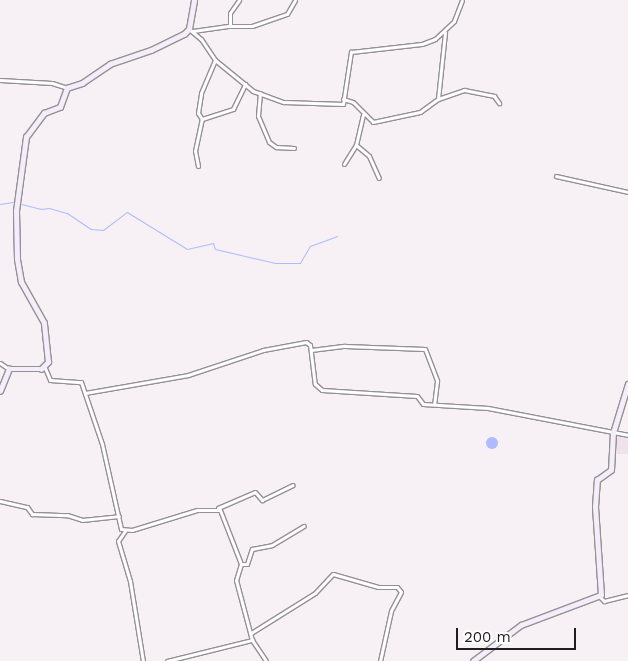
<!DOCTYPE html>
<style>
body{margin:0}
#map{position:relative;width:628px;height:661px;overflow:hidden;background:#f7f0f5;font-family:"Work Sans",sans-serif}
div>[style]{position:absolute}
.built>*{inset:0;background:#efe2ec}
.water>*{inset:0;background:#acbcfe}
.round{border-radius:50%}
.stream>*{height:1px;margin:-0.5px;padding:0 0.5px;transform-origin:0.5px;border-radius:0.5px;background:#acbcfe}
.roads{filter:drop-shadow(1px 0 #969095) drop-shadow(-1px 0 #969095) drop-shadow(0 1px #969095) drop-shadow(0 -1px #969095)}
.street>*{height:3px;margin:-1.5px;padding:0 1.5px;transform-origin:1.5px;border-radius:1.5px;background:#fff}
.secondary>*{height:4.5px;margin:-2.25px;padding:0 2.25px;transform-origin:2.25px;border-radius:2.25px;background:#f3eefa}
span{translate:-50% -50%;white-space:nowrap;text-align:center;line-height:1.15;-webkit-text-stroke:5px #fff;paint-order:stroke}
.scale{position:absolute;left:456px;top:628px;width:120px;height:22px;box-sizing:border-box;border:2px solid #201d1f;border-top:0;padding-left:6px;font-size:15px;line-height:18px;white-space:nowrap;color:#201d1f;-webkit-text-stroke:4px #fff;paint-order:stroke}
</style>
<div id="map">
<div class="built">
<div style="clip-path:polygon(615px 435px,628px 436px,628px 454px,614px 454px)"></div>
</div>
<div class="water">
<div class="round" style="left:486px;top:437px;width:12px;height:12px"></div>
</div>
<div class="stream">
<div style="left:0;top:204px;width:13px;rotate:-9deg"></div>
<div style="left:13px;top:202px;width:29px;rotate:14deg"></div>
<div style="left:41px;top:209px;width:8px;rotate:-7deg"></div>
<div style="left:49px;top:208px;width:19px;rotate:16deg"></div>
<div style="left:67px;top:213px;width:29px;rotate:34deg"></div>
<div style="left:91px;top:229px;width:12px;rotate:5deg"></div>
<div style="left:103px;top:230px;width:30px;rotate:-37deg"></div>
<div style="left:127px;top:212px;width:70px;rotate:31.7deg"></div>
<div style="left:187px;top:249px;width:27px;rotate:-13deg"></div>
<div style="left:213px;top:243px;width:6px;rotate:72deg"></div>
<div style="left:215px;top:249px;width:62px;rotate:13.1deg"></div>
<div style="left:275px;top:263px;width:25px"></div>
<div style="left:300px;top:263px;width:20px;rotate:-60deg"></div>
<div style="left:310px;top:246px;width:29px;rotate:-20deg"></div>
</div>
<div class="roads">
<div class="street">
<div style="left:230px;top:26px;width:22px"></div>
<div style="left:252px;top:26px;width:37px;rotate:-19deg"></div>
<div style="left:287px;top:14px;width:16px;rotate:-60deg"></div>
<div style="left:189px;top:29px;width:16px;rotate:40deg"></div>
<div style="left:201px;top:39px;width:25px;rotate:56deg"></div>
<div style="left:215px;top:60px;width:49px;rotate:39.2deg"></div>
<div style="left:253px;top:91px;width:33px;rotate:20deg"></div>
<div style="left:284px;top:102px;width:59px;rotate:1.9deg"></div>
<div style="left:343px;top:104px;width:53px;rotate:-81.3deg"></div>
<div style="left:351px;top:52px;width:71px;rotate:-6.4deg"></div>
<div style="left:422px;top:44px;width:14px;rotate:-21deg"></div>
<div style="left:435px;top:39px;width:26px;rotate:-43deg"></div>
<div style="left:454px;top:21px;width:22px;rotate:-69deg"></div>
<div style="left:193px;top:31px;width:37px;rotate:-8deg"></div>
<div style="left:230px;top:26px;width:13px;rotate:-90deg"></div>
<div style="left:230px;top:13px;width:16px;rotate:-55deg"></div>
<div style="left:0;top:80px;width:52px;rotate:3.3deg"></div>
<div style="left:52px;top:83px;width:16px;rotate:18deg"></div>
<div style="left:260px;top:93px;width:23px;rotate:95deg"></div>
<div style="left:258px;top:116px;width:28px;rotate:67deg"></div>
<div style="left:269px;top:142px;width:9px;rotate:36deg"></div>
<div style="left:276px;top:147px;width:18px;rotate:3deg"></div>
<div style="left:343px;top:99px;width:10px;rotate:17deg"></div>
<div style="left:353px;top:102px;width:28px;rotate:45deg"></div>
<div style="left:373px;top:122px;width:48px;rotate:-12deg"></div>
<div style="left:420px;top:112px;width:22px;rotate:-36deg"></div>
<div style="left:438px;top:99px;width:28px;rotate:-19deg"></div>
<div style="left:464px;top:90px;width:31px;rotate:11deg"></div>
<div style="left:494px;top:96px;width:9px;rotate:54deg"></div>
<div style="left:438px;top:99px;width:67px;rotate:-84deg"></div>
<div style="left:202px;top:119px;width:33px;rotate:-18deg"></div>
<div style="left:233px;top:109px;width:28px;rotate:-64deg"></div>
<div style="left:356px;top:145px;width:17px;rotate:40deg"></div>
<div style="left:369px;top:156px;width:24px;rotate:66deg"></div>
<div style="left:344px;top:164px;width:22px;rotate:-58deg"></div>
<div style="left:356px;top:145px;width:31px;rotate:-77deg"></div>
<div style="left:198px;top:166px;width:15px;rotate:-101deg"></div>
<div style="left:195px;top:151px;width:33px;rotate:-78deg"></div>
<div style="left:202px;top:119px;width:7px;rotate:-124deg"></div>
<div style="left:198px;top:113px;width:20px;rotate:-81deg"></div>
<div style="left:201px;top:93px;width:36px;rotate:-67deg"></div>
<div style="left:556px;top:176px;width:74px;rotate:12.5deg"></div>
<div style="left:311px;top:350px;width:34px;rotate:-7deg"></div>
<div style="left:345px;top:346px;width:80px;rotate:2.1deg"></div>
<div style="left:425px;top:349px;width:34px;rotate:69deg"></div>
<div style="left:437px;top:381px;width:23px;rotate:97deg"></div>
<div style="left:0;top:363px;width:11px;rotate:34deg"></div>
<div style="left:45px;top:368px;width:13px;rotate:67deg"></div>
<div style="left:50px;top:380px;width:31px;rotate:4deg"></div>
<div style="left:81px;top:382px;width:65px;rotate:71.3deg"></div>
<div style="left:102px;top:444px;width:87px;rotate:77.4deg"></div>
<div style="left:121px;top:529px;width:11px;rotate:5deg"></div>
<div style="left:132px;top:530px;width:68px;rotate:-17.1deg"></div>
<div style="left:197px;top:510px;width:23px"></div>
<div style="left:220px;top:510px;width:58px;rotate:68.7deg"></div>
<div style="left:241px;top:564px;width:17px;rotate:107deg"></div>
<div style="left:236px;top:580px;width:62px;rotate:75.1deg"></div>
<div style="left:252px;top:640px;width:25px;rotate:56deg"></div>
<div style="left:85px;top:393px;width:105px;rotate:-9.9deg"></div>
<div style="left:188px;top:375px;width:79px;rotate:-18.4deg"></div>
<div style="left:263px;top:350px;width:44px;rotate:-10.5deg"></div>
<div style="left:306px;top:342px;width:5px;rotate:37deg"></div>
<div style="left:310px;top:345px;width:39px;rotate:83deg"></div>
<div style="left:315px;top:384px;width:9px;rotate:41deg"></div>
<div style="left:322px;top:390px;width:95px;rotate:3.6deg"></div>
<div style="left:417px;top:396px;width:10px;rotate:53deg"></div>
<div style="left:423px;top:404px;width:65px;rotate:3.5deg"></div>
<div style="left:488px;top:408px;width:143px;rotate:10.9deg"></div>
<div style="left:0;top:501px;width:28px;rotate:13deg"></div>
<div style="left:27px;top:507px;width:9px;rotate:54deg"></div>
<div style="left:32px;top:514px;width:35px;rotate:2deg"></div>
<div style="left:67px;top:515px;width:16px;rotate:18deg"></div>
<div style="left:82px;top:520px;width:37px;rotate:-6deg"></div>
<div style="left:218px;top:508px;width:40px;rotate:-23.4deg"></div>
<div style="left:255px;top:492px;width:11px;rotate:49deg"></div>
<div style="left:262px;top:500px;width:34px;rotate:-26deg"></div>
<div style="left:125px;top:531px;width:12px;rotate:125deg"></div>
<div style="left:118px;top:541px;width:42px;rotate:73.3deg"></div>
<div style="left:130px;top:581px;width:81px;rotate:80.8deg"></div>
<div style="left:241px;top:564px;width:6px"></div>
<div style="left:247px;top:564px;width:16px;rotate:-72deg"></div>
<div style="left:252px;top:549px;width:20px;rotate:-11deg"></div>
<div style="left:272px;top:545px;width:37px;rotate:-31deg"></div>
<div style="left:600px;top:597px;width:6px;rotate:45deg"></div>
<div style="left:604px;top:601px;width:25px;rotate:-14deg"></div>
<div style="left:251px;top:633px;width:75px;rotate:-32deg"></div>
<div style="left:315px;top:593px;width:26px;rotate:-47deg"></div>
<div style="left:333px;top:574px;width:47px;rotate:16.1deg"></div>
<div style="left:378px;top:587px;width:19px"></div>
<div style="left:397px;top:587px;width:6px;rotate:51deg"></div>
<div style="left:401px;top:592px;width:21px;rotate:118deg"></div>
<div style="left:391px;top:611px;width:51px;rotate:102.4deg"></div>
<div style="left:167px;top:661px;width:88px;rotate:-13.9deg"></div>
</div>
<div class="secondary">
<div style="left:0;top:391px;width:24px;rotate:-68deg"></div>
<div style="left:9px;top:369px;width:32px"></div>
<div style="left:41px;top:369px;width:10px;rotate:-45deg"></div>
<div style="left:48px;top:362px;width:39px;rotate:-96deg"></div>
<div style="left:44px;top:323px;width:47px;rotate:-119.3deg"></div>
<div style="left:21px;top:282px;width:23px;rotate:-100deg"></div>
<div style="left:17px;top:259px;width:48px;rotate:-91.2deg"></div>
<div style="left:16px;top:211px;width:75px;rotate:-82.3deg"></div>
<div style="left:26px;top:137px;width:30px;rotate:-53deg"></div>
<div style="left:44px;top:113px;width:17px;rotate:-21deg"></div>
<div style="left:60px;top:107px;width:20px;rotate:-70deg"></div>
<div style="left:67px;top:88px;width:16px;rotate:-18deg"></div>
<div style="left:82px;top:83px;width:34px;rotate:-34deg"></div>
<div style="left:110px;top:64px;width:43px;rotate:-18.9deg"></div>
<div style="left:151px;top:50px;width:37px;rotate:-26deg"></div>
<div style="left:184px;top:34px;width:7px;rotate:-45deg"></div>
<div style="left:189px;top:29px;width:29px;rotate:-80deg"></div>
<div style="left:473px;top:661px;width:60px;rotate:-36.9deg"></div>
<div style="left:521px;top:625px;width:85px;rotate:-20.6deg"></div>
<div style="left:601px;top:595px;width:88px;rotate:-93.9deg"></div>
<div style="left:595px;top:507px;width:27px;rotate:-86deg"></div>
<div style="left:597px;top:480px;width:17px;rotate:-36deg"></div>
<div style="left:611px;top:470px;width:37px;rotate:-87deg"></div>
<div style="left:613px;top:433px;width:51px;rotate:-73deg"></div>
</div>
</div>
<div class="scale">200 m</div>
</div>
